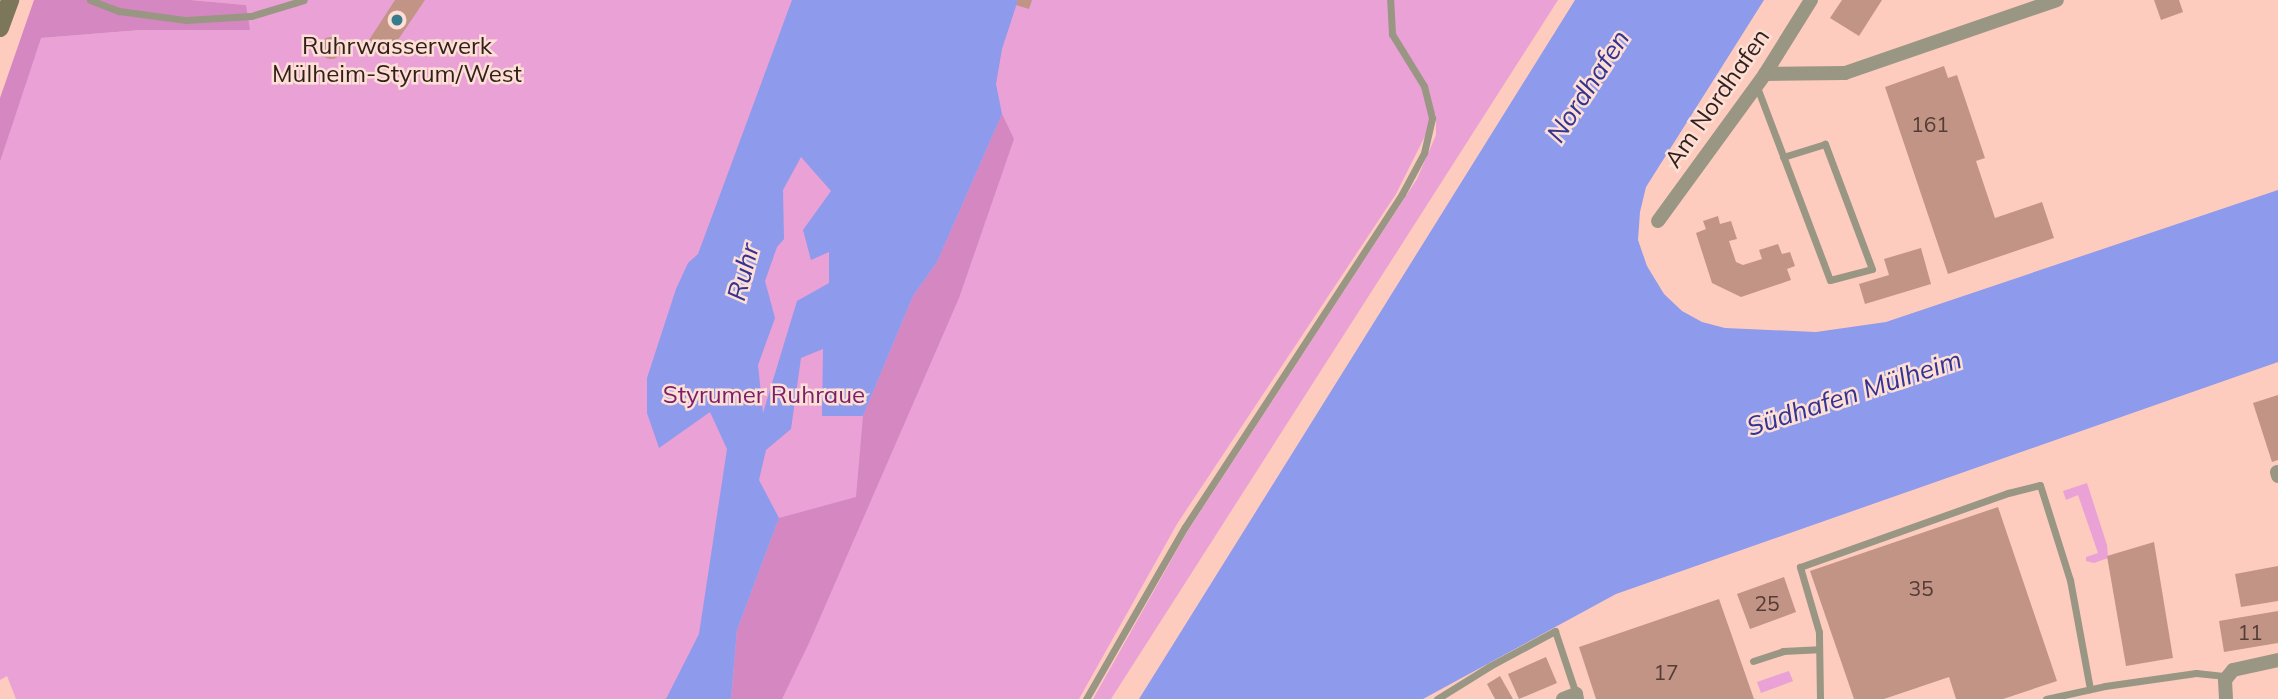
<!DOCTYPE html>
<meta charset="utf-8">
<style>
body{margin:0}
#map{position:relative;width:2278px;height:699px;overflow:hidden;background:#fdccbe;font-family:Mulish,sans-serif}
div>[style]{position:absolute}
.green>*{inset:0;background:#e9a1d6}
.forest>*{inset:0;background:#d587c1}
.water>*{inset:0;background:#8e9aec}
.building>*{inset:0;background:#c19486}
.round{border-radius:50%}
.service>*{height:7px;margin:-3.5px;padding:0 3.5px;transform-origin:3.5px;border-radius:3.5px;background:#9a9684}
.minor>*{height:14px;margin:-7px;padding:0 7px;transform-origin:7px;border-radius:7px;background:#9a9684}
.secondary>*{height:18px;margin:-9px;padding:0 9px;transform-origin:9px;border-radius:9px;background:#7c765b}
.dots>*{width:19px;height:19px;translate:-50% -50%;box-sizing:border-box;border:4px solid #fddfd6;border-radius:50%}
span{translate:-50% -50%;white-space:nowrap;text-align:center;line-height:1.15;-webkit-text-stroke:5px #fddfd6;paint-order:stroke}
.number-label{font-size:21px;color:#553c35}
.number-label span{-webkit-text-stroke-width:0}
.poi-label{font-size:24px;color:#311f1a}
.street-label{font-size:24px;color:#311f1a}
.park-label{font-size:24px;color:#7a1f69}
.water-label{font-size:26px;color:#333391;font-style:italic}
</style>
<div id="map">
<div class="green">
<div style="clip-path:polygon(191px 0,1558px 0,1111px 699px,1093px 699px,1187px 532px,1417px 179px,1436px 135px,1436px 114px,1396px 194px,1177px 524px,1079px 699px,16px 699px,7px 676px,0 680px,0 162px,40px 38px,141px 30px,245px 5px)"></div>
<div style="clip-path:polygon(2087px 483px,2107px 545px,2108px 558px,2094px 563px,2086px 561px,2086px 557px,2098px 553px,2078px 495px,2066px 500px,2063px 491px)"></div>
<div style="clip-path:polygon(1789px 671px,1793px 681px,1761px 693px,1757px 682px)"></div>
</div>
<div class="forest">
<div style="clip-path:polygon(34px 0,191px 0,246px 5px,250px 30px,141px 30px,41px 38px,0 162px,0 98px)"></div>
<div style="clip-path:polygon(1002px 114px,1014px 139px,959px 298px,809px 643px,782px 699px,731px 699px,737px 630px,779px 518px,856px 497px,863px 416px,913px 296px,937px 262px)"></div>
</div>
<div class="water">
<div style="clip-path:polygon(evenodd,792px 0,1018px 0,1002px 49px,996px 84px,1002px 114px,937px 262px,913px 296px,863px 416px,822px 416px,823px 349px,801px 358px,791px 429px,766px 450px,759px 480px,779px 518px,737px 630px,731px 699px,666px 699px,699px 634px,727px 449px,710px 412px,659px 448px,647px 413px,647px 378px,676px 289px,688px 263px,698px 254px,792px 0,801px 157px,831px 191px,803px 230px,811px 260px,829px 252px,829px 283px,797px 301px,763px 413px,758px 365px,775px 318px,765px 281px,777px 247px,784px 239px,783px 190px,801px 157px)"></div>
<div style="clip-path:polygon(1575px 0,1764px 0,1646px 187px,1640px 212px,1638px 240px,1647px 266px,1664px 294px,1682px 311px,1702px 322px,1725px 328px,1816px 332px,1886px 322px,2278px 190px,2278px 362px,1616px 594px,1423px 699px,1139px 699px)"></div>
</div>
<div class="building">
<div style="clip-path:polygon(395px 0,425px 0,389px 53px,369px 40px)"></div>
<div style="clip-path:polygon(1018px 0,1032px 0,1029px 9px,1016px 5px)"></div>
<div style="clip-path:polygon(1842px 0,1882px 0,1859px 36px,1830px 18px)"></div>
<div style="clip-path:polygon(2154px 0,2179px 0,2183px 12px,2161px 20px)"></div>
<div class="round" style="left:320px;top:37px;width:22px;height:22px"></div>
<div style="clip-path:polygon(1944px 66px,1948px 78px,1957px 75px,1985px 158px,1976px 161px,1995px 218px,2042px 202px,2054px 238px,1948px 274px,1885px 87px)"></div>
<div style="clip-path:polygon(1718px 216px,1720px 224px,1731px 221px,1737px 239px,1729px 241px,1736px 262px,1743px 265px,1762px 259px,1759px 250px,1778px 244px,1782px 254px,1790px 252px,1795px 266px,1787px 269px,1791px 280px,1741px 297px,1712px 283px,1696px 233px,1706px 229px,1703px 221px)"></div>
<div style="clip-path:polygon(1921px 248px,1931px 284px,1865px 304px,1859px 284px,1889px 275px,1884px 259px)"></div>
<div style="clip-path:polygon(2278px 395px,2278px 460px,2272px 462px,2253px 403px)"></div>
<div style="clip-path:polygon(1998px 507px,2057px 681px,2003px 699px,1956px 699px,1949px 677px,1884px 699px,1854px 699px,1810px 571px)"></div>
<div style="clip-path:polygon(2154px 542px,2173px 658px,2126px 666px,2107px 556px)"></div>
<div style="clip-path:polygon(2278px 566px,2278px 601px,2241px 607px,2235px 574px)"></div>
<div style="clip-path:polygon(1784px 577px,1796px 612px,1750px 629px,1737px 594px)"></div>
<div style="clip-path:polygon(1719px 599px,1754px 699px,1596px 699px,1579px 647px)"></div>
<div style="clip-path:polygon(2278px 611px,2278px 643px,2224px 652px,2219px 621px)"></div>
<div style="clip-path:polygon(1546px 657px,1557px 683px,1519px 699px,1508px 674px)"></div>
<div style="clip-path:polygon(1500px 676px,1513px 699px,1495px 699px,1487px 684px)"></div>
</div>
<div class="service">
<div style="left:90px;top:0;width:31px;rotate:21deg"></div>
<div style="left:119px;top:11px;width:68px;rotate:7.7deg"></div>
<div style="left:186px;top:20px;width:65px;rotate:-3.5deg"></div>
<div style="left:251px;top:16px;width:55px;rotate:-16.8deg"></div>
<div style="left:1757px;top:87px;width:206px;rotate:69.3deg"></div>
<div style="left:1830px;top:280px;width:43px;rotate:-14.7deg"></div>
<div style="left:1872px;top:269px;width:134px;rotate:-110.6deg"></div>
<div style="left:1825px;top:144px;width:44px;rotate:162.8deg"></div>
<div style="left:1753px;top:661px;width:32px;rotate:-18deg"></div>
<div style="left:1783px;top:651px;width:35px;rotate:-3deg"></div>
<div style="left:1086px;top:699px;width:198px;rotate:-60.1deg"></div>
<div style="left:1185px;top:527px;width:397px;rotate:-56.9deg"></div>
<div style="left:1402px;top:194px;width:47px;rotate:-61.8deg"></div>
<div style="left:1424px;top:153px;width:36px;rotate:-77deg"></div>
<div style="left:1432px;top:118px;width:33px;rotate:-104deg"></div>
<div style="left:1424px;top:86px;width:61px;rotate:-121.6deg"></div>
<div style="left:1392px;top:34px;width:34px;rotate:-93deg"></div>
<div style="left:1437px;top:699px;width:62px;rotate:-31.9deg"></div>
<div style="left:1490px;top:666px;width:74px;rotate:-28.3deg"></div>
<div style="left:1555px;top:631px;width:66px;rotate:71.6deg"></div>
<div style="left:1820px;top:699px;width:67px;rotate:-90.9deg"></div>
<div style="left:1819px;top:632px;width:68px;rotate:-106.3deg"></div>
<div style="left:1800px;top:567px;width:221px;rotate:-19.6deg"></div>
<div style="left:2008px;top:493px;width:33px;rotate:-14deg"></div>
<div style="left:2040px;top:485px;width:100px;rotate:72.5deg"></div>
<div style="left:2070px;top:580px;width:111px;rotate:79.6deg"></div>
<div style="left:2046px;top:699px;width:60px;rotate:-12.4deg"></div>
<div style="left:2105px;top:686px;width:92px;rotate:-8.1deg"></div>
<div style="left:2196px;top:673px;width:30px;rotate:6deg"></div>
</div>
<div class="minor">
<div style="left:1765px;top:74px;width:80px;rotate:-0.7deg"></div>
<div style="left:1845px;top:73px;width:224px;rotate:-19deg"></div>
<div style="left:1658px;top:221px;width:182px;rotate:-53.9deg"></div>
<div style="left:1765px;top:74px;width:87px;rotate:-58.1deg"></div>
<div style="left:2277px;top:472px;width:4px;rotate:76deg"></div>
<div style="left:1563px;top:699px;width:14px;rotate:-21deg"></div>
<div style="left:1576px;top:694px;width:5px;rotate:79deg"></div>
<div style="left:2226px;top:699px;width:19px;rotate:-93deg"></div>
<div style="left:2225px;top:680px;width:13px;rotate:-51deg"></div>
<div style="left:2233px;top:670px;width:46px;rotate:-12.5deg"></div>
</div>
<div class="secondary">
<div style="left:0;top:28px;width:30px;rotate:-70deg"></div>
</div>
<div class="dots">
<div style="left:397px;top:20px;background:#387b8c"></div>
</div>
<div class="number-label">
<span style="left:1930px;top:124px">161</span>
<span style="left:1921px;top:588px">35</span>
<span style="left:1767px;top:603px">25</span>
<span style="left:2250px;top:632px">11</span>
<span style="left:1666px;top:672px">17</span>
</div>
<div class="poi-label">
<span style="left:397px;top:60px">Ruhrwasserwerk<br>Mülheim-Styrum/West</span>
</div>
<div class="street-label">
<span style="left:1717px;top:98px;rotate:-55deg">Am Nordhafen</span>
</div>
<div class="park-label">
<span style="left:764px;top:395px">Styrumer Ruhraue</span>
</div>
<div class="water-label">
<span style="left:1588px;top:86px;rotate:-57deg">Nordhafen</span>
<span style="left:743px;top:272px;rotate:-75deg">Ruhr</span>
<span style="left:1854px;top:393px;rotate:-18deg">Südhafen Mülheim</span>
</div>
</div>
